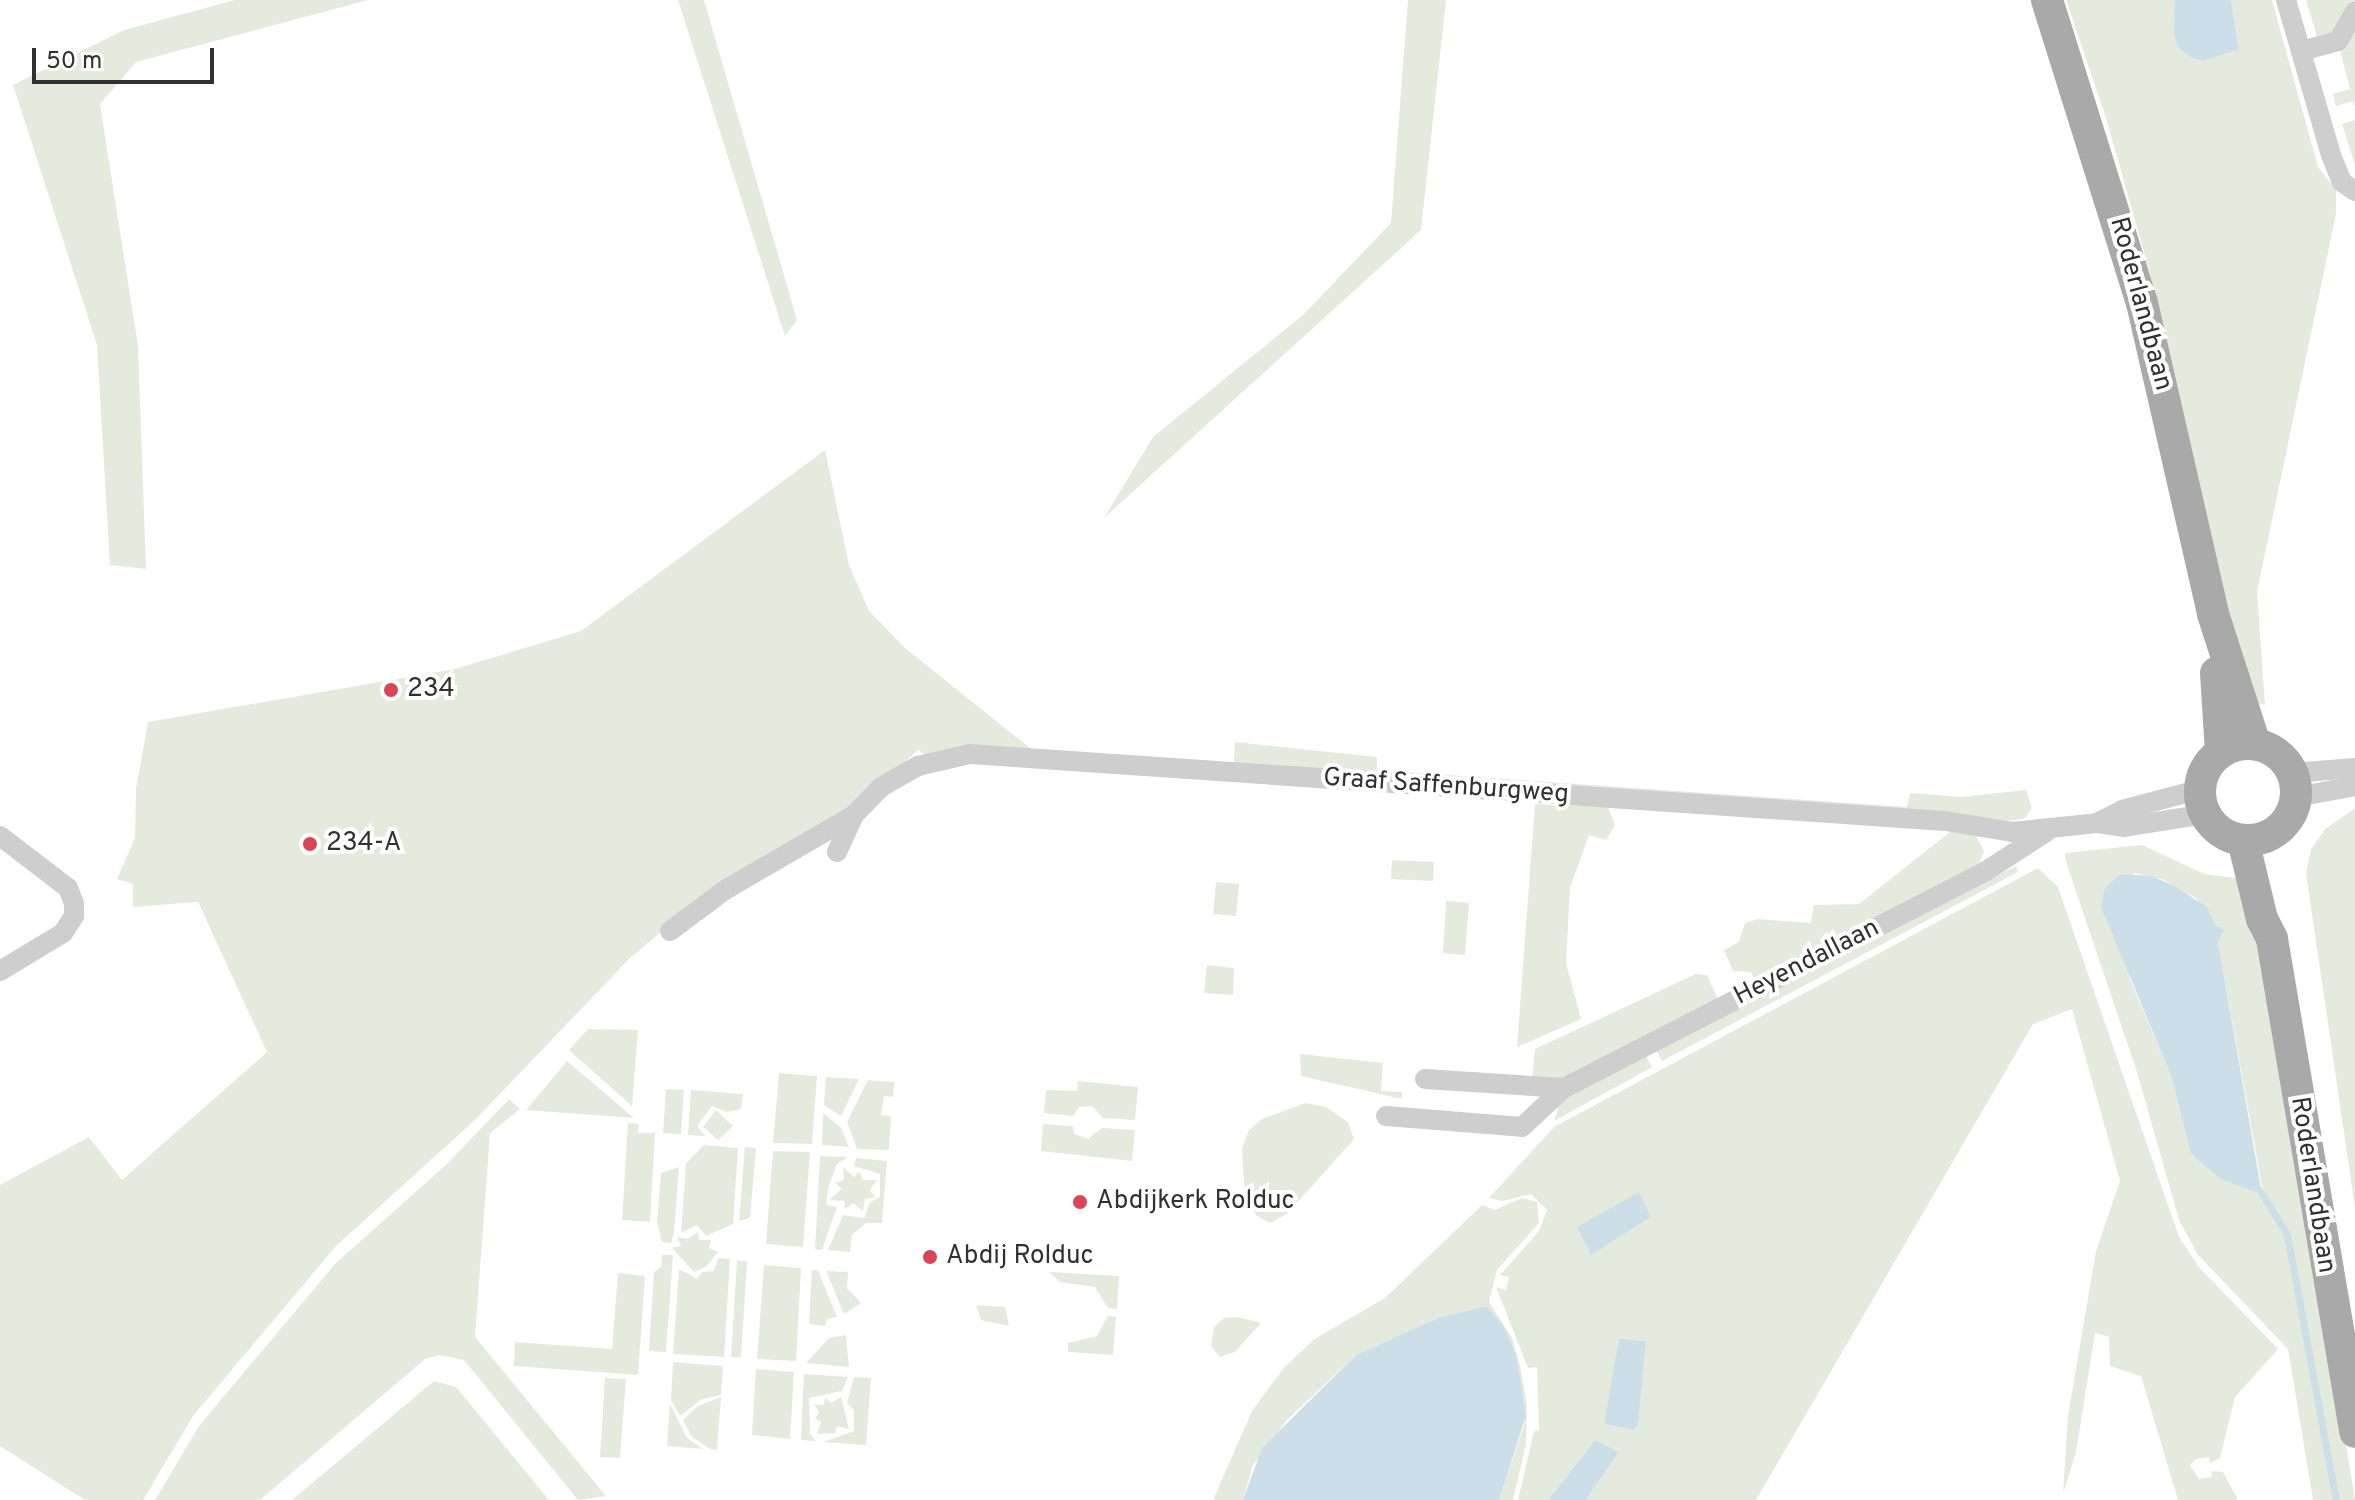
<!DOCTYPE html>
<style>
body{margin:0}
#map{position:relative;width:2355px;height:1500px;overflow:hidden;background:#fff;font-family:Overpass,sans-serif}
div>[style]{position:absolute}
.green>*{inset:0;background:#e5eade}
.water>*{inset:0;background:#ccdfe8}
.stream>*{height:7px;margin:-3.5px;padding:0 3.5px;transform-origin:3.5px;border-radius:3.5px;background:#ccdfe8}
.street>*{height:20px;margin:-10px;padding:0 10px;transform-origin:10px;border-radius:10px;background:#cecece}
.primary>*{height:32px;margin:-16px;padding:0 16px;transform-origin:16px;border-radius:16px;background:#a9a9a9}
.primary>.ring{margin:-16px;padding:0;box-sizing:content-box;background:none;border:32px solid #a9a9a9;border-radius:50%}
.dots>*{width:22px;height:22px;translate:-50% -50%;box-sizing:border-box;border:4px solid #fff;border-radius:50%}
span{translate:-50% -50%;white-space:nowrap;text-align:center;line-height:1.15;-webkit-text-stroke:8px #fff;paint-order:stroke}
.street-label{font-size:26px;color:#313131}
.poi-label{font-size:26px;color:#313131}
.left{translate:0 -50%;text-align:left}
.scale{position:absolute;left:32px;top:48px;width:182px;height:36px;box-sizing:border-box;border:4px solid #313131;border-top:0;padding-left:10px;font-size:24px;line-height:28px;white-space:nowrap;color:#313131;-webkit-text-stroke:6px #fff;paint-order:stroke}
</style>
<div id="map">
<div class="green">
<div style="clip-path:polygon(235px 0,368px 0,136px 62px,100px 104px,138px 346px,146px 569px,110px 565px,97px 345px,13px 85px,124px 30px)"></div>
<div style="clip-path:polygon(678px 0,704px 0,797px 320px,785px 336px)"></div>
<div style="clip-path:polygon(1408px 0,1446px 0,1421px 230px,1104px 518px,1153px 437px,1303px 315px,1391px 223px)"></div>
<div style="clip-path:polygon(2066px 0,2175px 0,2239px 49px,2231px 0,2272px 0,2318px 167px,2336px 190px,2336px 214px,2257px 592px,2265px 705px,2250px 702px,2151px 277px,2106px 118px)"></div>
<div style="clip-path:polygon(2306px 0,2355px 0,2355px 1px,2334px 36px,2318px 40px)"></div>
<div style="clip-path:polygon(2355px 19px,2355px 107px,2353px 101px,2336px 106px,2333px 94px,2350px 89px,2339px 46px)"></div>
<div style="clip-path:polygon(2355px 120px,2355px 165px,2342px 124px)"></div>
<div style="clip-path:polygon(825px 450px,849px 565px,869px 611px,905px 648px,1030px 748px,968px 747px,927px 756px,918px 750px,850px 812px,668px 926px,630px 958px,476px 1119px,336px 1246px,193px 1416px,143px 1500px,85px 1500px,0 1446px,0 1185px,89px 1137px,122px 1180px,267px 1052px,198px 902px,133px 907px,133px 884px,117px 879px,135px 838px,136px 789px,148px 722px,455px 669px,581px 631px)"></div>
<div style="clip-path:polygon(1235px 742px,1377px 757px,1377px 770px,1907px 807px,1910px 793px,1961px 797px,2026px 790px,2032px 808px,2024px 819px,2004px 821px,1234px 764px)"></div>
<div style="clip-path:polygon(1535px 804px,1608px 807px,1615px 825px,1606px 840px,1589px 835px,1570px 888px,1566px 963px,1581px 1019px,1517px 1047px)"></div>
<div style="clip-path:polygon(2355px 808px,2355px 1208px,2306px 873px,2311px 849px,2325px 829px)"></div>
<div style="clip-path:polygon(1950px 832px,1975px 834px,1984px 851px,1977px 870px,1756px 982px,1751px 972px,1733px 971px,1724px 950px,1739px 942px,1745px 923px,1757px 919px,1811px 923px,1814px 905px,1859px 904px)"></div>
<div style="clip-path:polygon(evenodd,2142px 845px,2204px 874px,2244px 879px,2303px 1175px,2355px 1500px,2313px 1500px,2288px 1349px,2198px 1255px,2179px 1220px,2137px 1072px,2066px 862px,2065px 853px,2142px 845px,2134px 873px,2162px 879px,2197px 899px,2220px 931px,2225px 931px,2218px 942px,2262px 1187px,2220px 1179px,2191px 1154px,2171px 1076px,2129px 977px,2134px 873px)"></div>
<div style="clip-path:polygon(1392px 860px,1434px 862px,1433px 881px,1391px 879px)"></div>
<div style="clip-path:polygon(2016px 866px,2018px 872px,1662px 1061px,1656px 1050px)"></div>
<div style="clip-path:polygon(evenodd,2038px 868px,2058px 887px,2179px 1237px,2199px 1267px,2278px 1349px,2235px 1397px,2220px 1458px,2210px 1463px,2209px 1457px,2196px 1459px,2190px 1465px,2199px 1479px,2212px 1477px,2211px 1471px,2223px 1472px,2238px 1500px,2178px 1500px,2141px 1376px,2110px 1366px,2109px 1337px,2095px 1333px,2076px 1452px,2063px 1494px,2068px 1416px,2096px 1251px,2120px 1181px,2072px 1009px,2033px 1024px,1756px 1500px,1586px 1500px,1619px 1452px,1595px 1440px,1548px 1500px,1518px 1500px,1534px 1431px,1539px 1430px,1537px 1367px,1528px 1368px,1496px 1287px,1506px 1290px,1509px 1277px,1500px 1275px,1539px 1231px,1547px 1210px,1531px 1194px,1502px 1201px,1489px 1198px,1554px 1127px,2038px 868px,1609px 1404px,1633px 1430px,1604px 1424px,1609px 1404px)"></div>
<div style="clip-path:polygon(1216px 882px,1239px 884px,1236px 916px,1213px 914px)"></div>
<div style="clip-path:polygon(1446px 901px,1469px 903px,1465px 955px,1443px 953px)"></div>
<div style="clip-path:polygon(1207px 965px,1234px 968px,1233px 995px,1204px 993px)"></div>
<div style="clip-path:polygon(1696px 974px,1707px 975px,1718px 999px,1553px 1083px,1532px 1080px,1535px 1049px)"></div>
<div style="clip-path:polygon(588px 1029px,638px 1030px,632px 1106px,569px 1050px)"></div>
<div style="clip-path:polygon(1300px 1054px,1383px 1063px,1381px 1091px,1402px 1092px,1402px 1099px,1301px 1076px)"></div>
<div style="clip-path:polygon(1646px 1056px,1652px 1067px,1554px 1121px,1561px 1099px)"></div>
<div style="clip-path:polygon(567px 1061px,634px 1118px,526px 1110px)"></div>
<div style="clip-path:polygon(779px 1073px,817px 1076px,812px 1144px,773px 1143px)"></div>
<div style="clip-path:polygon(826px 1077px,859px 1079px,841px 1116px,824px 1105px)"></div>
<div style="clip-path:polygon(868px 1080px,894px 1082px,893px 1097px,884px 1096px,881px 1115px,891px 1116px,889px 1150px,857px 1149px,847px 1122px)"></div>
<div style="clip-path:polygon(1078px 1081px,1138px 1087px,1135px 1120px,1103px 1118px,1092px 1106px,1079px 1107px,1073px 1116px,1044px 1113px,1046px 1090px,1077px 1091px)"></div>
<div style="clip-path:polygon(666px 1089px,684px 1090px,681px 1134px,663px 1133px)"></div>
<div style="clip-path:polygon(691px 1090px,743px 1094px,741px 1109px,727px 1112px,712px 1106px,697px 1126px,705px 1136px,688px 1135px)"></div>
<div style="clip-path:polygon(509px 1099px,520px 1109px,490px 1133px,475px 1337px,606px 1496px,578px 1500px,464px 1360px,439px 1355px,425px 1359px,260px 1500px,155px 1500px,199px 1426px,335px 1264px,448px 1163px)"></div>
<div style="clip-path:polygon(1306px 1103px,1326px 1107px,1348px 1122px,1354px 1139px,1287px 1214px,1270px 1223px,1257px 1216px,1245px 1198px,1242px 1148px,1249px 1130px,1262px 1119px)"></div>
<div style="clip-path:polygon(716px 1110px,733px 1126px,718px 1140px,703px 1127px)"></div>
<div style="clip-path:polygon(823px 1113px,841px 1128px,849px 1147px,822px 1145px)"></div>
<div style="clip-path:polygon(628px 1123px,639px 1124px,638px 1133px,655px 1133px,650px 1222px,622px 1220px)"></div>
<div style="clip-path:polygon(1043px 1124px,1073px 1126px,1074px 1134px,1088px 1139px,1102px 1128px,1135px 1130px,1132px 1161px,1041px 1151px)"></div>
<div style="clip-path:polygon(704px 1145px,738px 1148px,733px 1224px,706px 1236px,697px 1225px,681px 1233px,686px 1163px)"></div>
<div style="clip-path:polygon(745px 1147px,756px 1148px,750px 1218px,739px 1221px)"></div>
<div style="clip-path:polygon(773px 1151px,810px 1152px,803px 1247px,766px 1244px)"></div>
<div style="clip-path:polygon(820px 1156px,848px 1157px,837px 1164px,829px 1185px,826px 1205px,837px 1207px,822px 1250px,815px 1249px)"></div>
<div style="clip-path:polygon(856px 1158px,887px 1161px,882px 1223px,866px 1223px,852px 1235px,850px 1252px,828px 1250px,843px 1215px,864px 1218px,870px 1202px,880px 1197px,880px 1174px,854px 1166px)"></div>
<div style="clip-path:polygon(679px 1167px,674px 1233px,671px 1243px,662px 1242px,657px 1223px,661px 1173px)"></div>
<div style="clip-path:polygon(843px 1167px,854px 1177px,859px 1171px,863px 1180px,877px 1180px,870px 1190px,875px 1197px,865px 1199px,863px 1211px,853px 1203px,845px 1209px,844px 1201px,829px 1200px,842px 1189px,835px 1183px,844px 1180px)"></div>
<div style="clip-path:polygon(1522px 1198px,1537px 1202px,1539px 1223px,1497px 1270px,1489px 1302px,1512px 1338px,1520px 1365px,1527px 1405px,1526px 1444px,1513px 1500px,1499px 1500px,1525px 1422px,1516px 1354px,1503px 1325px,1438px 1318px,1356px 1355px,1288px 1419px,1253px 1465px,1243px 1500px,1213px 1500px,1252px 1411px,1283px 1369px,1313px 1340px,1385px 1298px,1482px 1205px,1495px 1210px)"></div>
<div style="clip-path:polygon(698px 1232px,699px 1240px,711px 1240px,709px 1248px,718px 1252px,707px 1266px,694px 1272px,672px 1248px,681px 1246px,677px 1237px,688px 1239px)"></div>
<div style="clip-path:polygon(662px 1255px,673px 1255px,666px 1352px,649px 1351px,654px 1272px,661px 1267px)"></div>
<div style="clip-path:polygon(718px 1258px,730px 1259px,724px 1357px,673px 1354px,679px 1269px,697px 1279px,702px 1272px,714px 1271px)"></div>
<div style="clip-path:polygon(737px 1261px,747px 1261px,741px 1357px,731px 1357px)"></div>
<div style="clip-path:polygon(764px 1265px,801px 1268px,796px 1361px,757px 1359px)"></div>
<div style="clip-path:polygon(812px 1270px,818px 1270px,837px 1317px,827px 1319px,825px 1326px,809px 1324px)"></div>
<div style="clip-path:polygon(826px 1271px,848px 1272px,847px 1288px,861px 1303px,844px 1314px)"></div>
<div style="clip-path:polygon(1049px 1272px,1119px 1276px,1117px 1309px,1108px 1308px,1095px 1287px,1060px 1282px)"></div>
<div style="clip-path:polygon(618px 1273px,645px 1276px,638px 1375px,514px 1366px,515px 1342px,612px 1349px)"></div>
<div style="clip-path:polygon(976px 1305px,1005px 1307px,1009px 1326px,981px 1320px)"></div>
<div style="clip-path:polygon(1108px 1316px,1116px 1317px,1113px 1355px,1068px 1352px,1068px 1343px,1097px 1336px)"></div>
<div style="clip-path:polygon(1238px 1317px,1261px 1323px,1235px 1352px,1220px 1357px,1211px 1346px,1214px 1327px,1224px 1318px)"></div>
<div style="clip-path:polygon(846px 1335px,849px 1367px,806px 1363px,829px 1338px)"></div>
<div style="clip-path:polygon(673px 1362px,723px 1366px,721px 1395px,702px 1399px,680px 1416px,671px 1400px)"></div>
<div style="clip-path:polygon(756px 1369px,794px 1372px,790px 1439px,752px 1435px)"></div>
<div style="clip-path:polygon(804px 1374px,848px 1377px,842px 1391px,809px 1398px,810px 1434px,816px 1441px,801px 1440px)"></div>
<div style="clip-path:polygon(854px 1377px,871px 1378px,866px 1445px,823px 1442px,854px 1431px,854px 1410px,847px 1403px)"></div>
<div style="clip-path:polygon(605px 1378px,626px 1379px,620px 1458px,600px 1457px)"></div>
<div style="clip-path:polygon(434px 1381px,456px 1387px,549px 1500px,292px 1500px)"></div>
<div style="clip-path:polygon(721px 1397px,717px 1450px,710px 1449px,692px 1437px,683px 1420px,698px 1406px)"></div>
<div style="clip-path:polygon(825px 1397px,831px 1403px,841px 1397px,849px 1429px,837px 1426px,835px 1433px,817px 1434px,821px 1422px,815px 1418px,819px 1413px,814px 1404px,824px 1405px)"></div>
<div style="clip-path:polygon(670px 1404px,687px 1438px,703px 1449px,667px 1446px)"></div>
</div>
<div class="water">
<div style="clip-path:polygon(2175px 0,2231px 0,2239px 49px,2203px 61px,2191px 57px,2178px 47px,2174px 34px)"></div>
<div style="clip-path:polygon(2121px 874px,2151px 876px,2175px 886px,2207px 907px,2216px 926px,2225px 930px,2218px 942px,2262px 1194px,2220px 1179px,2191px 1154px,2171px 1076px,2101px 907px,2105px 888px)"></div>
<div style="clip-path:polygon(1639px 1192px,1651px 1217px,1591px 1255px,1577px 1227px)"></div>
<div style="clip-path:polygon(1486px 1306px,1503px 1325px,1516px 1354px,1526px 1416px,1499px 1500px,1243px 1500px,1262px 1448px,1356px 1355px,1438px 1318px)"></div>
<div style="clip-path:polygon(1619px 1339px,1646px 1341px,1638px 1425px,1633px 1430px,1604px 1424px)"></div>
<div style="clip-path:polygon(1595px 1440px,1619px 1452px,1586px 1500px,1548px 1500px)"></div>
</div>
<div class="stream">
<div style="left:2262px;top:1194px;width:47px;rotate:58deg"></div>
<div style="left:2287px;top:1234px;width:270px;rotate:79.6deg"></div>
</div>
<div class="street">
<div style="left:2286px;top:0;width:161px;rotate:73.8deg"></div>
<div style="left:2331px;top:155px;width:29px;rotate:68deg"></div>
<div style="left:2342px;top:182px;width:16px;rotate:35deg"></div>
<div style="left:2301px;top:51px;width:38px;rotate:-15deg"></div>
<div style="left:2338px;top:41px;width:34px;rotate:-60deg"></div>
<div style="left:2292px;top:773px;width:63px;rotate:-4.5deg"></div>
<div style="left:2296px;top:797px;width:60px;rotate:-10.6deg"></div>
<div style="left:2097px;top:823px;width:28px;rotate:-27deg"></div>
<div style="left:2122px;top:810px;width:82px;rotate:-14.9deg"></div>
<div style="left:0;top:836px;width:86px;rotate:37.4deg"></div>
<div style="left:68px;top:888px;width:17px;rotate:69deg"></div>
<div style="left:74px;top:904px;width:12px;rotate:90deg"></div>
<div style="left:74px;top:916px;width:20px;rotate:123deg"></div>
<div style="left:63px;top:933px;width:74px;rotate:148.9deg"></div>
<div style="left:837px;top:852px;width:41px;rotate:-65.3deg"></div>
<div style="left:854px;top:815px;width:39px;rotate:-46deg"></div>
<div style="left:881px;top:787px;width:43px;rotate:-29.6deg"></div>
<div style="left:918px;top:766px;width:53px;rotate:-13deg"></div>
<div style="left:970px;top:754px;width:977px;rotate:3.93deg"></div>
<div style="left:1945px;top:821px;width:68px;rotate:9.3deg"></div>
<div style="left:2012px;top:832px;width:85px;rotate:-6deg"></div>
<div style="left:2097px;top:823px;width:27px;rotate:8deg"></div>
<div style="left:2124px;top:827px;width:82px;rotate:-9.1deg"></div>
<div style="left:670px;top:931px;width:69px;rotate:-36.7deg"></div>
<div style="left:725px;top:890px;width:149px;rotate:-30.2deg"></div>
<div style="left:1425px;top:1079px;width:139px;rotate:3.7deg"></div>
<div style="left:1386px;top:1116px;width:136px;rotate:4.6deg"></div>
<div style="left:1522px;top:1127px;width:57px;rotate:-42.9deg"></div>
<div style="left:1564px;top:1088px;width:475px;rotate:-27.2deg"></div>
<div style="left:1986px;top:871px;width:72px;rotate:-33deg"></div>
</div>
<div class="primary">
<div style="left:2047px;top:0;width:318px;rotate:72.6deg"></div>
<div style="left:2142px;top:303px;width:319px;rotate:77.1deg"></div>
<div style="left:2213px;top:614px;width:137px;rotate:72.1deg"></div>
<div style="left:2216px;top:673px;width:79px;rotate:86.4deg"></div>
<div class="ring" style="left:2200px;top:744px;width:64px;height:64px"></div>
<div style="left:2243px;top:840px;width:81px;rotate:76.5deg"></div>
<div style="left:2262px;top:919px;width:22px;rotate:63deg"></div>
<div style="left:2272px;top:939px;width:500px;rotate:80.4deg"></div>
</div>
<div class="dots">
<div style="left:391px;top:690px;background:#d74556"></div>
<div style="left:310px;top:844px;background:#d74556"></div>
<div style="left:1080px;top:1202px;background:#d74556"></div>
<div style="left:930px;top:1257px;background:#d74556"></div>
</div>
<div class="street-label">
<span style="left:2140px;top:304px;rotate:75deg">Roderlandbaan</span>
<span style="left:1446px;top:787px;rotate:4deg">Graaf Saffenburgweg</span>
<span style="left:1807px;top:963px;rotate:-27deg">Heyendallaan</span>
<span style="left:2312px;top:1185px;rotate:81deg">Roderlandbaan</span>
</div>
<div class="poi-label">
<span class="left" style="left:407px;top:690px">234</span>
<span class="left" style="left:326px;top:844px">234-A</span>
<span class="left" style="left:1096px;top:1202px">Abdijkerk Rolduc</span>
<span class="left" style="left:946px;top:1257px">Abdij Rolduc</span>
</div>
<div class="scale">50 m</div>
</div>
